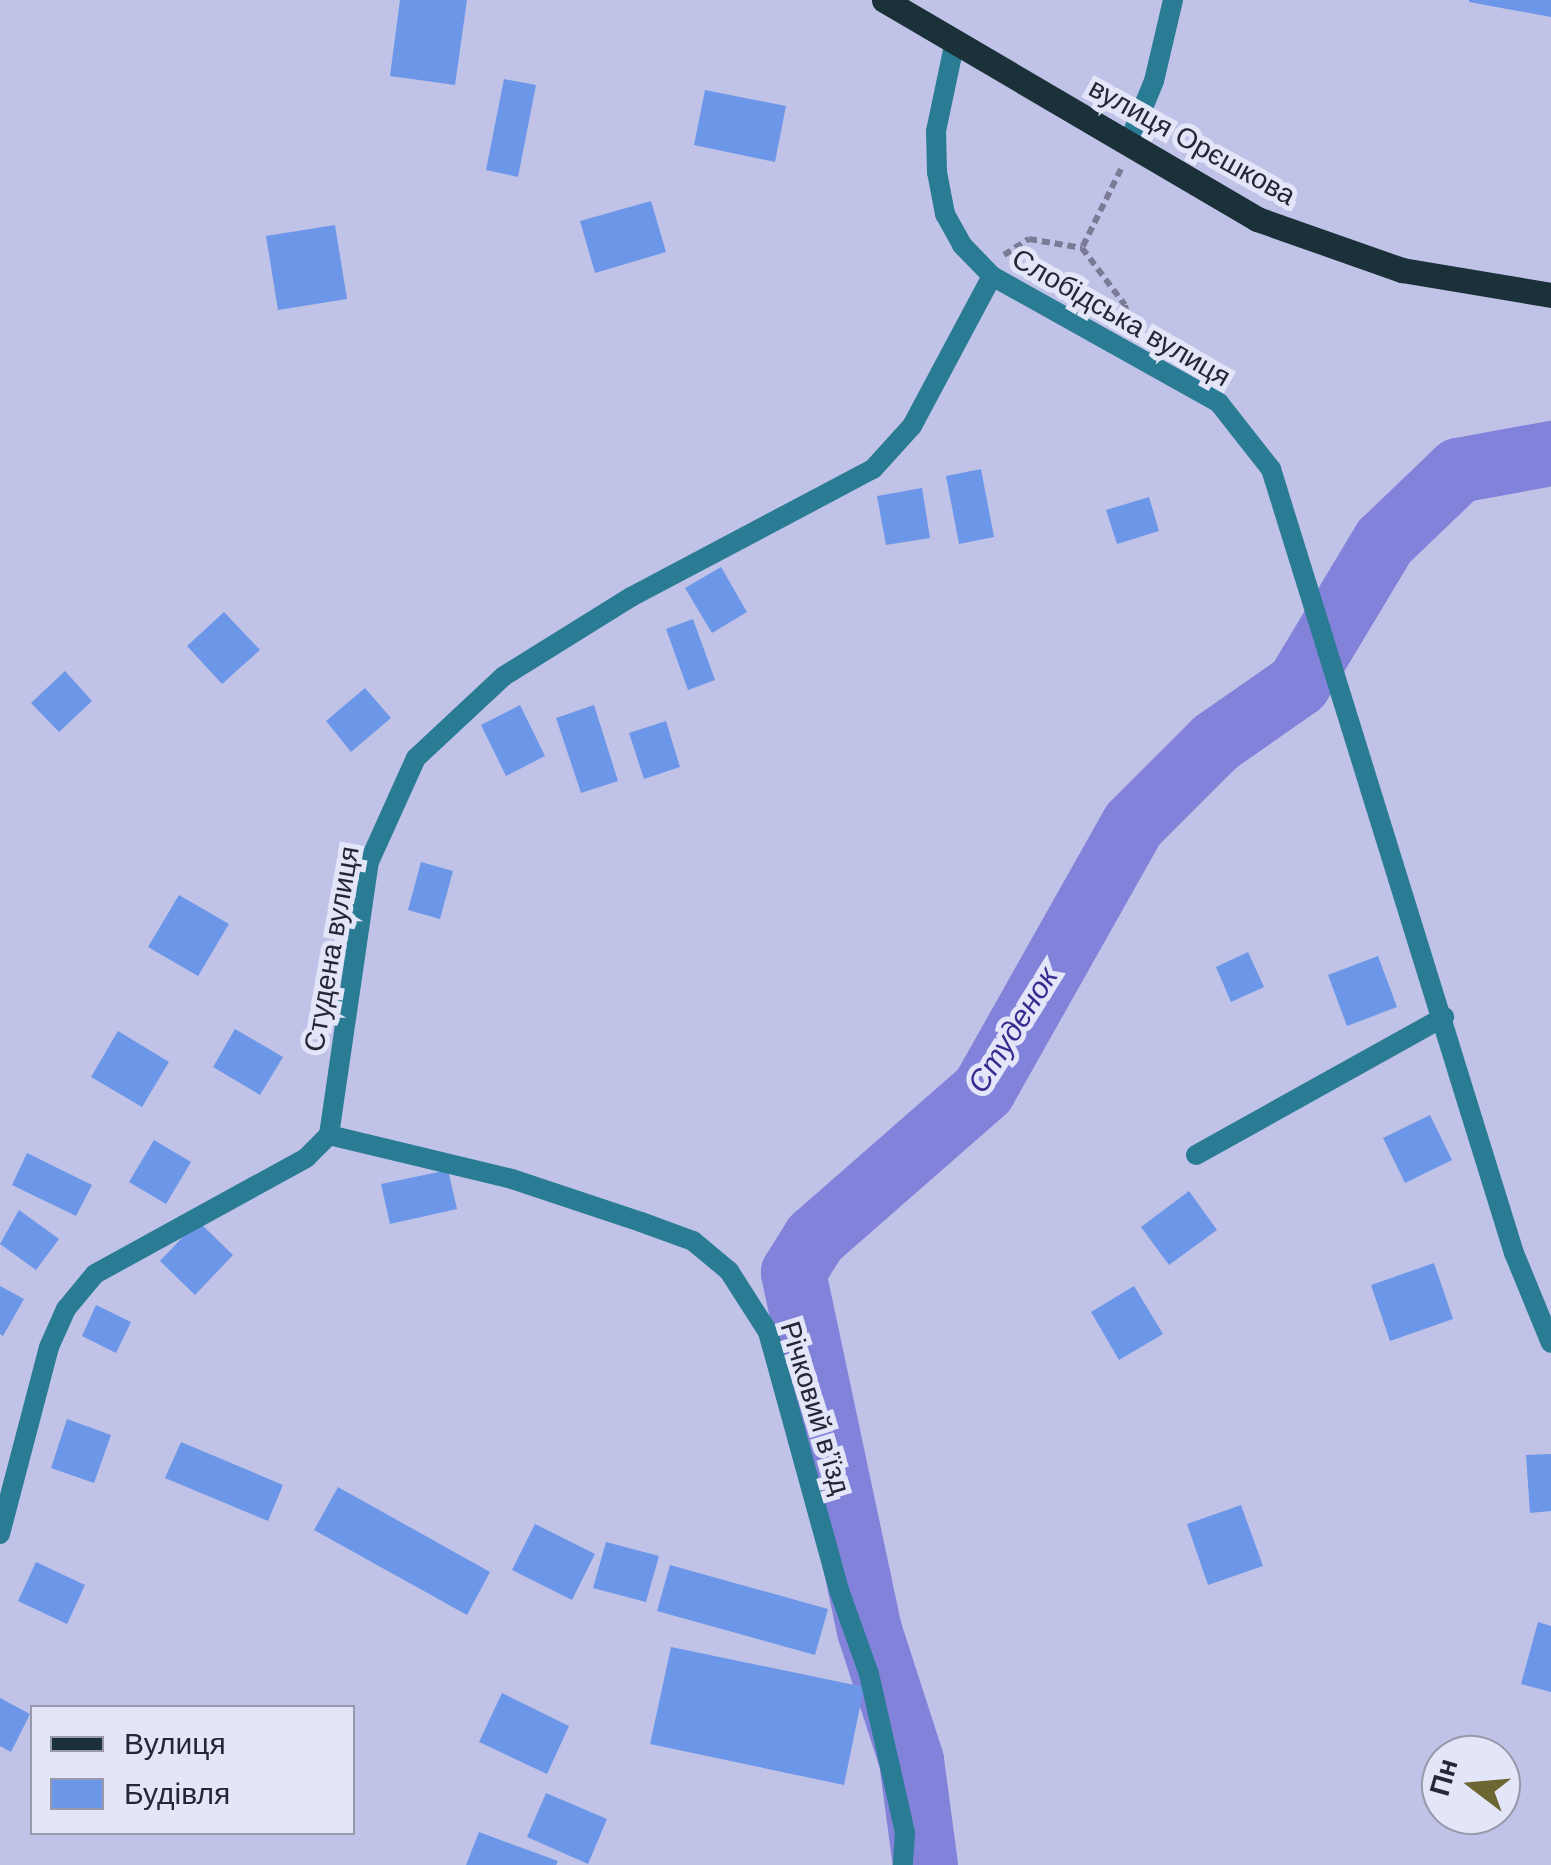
<!DOCTYPE html>
<meta charset="utf-8">
<style>
body{margin:0}
#map{position:relative;width:1551px;height:1865px;overflow:hidden;background:#c0c3e7;font-family:Arial,sans-serif}
div>[style]{position:absolute}
.river>*{height:65px;margin:-32.5px;padding:0 32.5px;transform-origin:32.5px;border-radius:32.5px;background:#8382da}
.building>*{inset:0;background:#6c97e8}
.path>*{height:6px;margin-top:-3px;transform-origin:0;background:repeating-linear-gradient(90deg,#7a7c96 0 8px,transparent 0 13px)}
.service>*{height:20px;margin:-10px;padding:0 10px;transform-origin:10px;border-radius:10px;background:#2a7b94}
.minor>*{height:20px;margin:-10px;padding:0 10px;transform-origin:10px;border-radius:10px;background:#2a7b94}
.primary>*{height:25px;margin:-12.5px;padding:0 12.5px;transform-origin:12.5px;border-radius:12.5px;background:#1a3139}
span{translate:-50% -50%;white-space:nowrap;text-align:center;line-height:1.15;-webkit-text-stroke:10px #e3e5f8;paint-order:stroke}
.street-label{font-size:28px;color:#262735}
.water-label{font-size:30px;color:#3a2a90;font-style:italic}
.legend{position:absolute;left:30px;top:1705px;width:325px;height:130px;box-sizing:border-box;background:#e3e5f8;border:2px solid #9799aa;margin:0;padding:12px 18px;list-style:none;font-size:30px;color:#262735}
.legend li{display:flex;align-items:center;gap:20px;height:50px}
.legend b{width:50px;border:2px solid #9799aa}
.north{position:absolute;left:1421px;top:1735px;width:100px;height:100px;box-sizing:border-box;background:#e3e5f8;border:2px solid #9799aa;border-radius:50%;rotate:286deg;font-size:28px;font-weight:700;line-height:40px;text-align:center;color:#262735}
.north::after{content:'';display:block;margin:auto;width:35px;height:45px;background:#6c6632;clip-path:polygon(50% 0,100% 100%,50% 72%,0 100%)}
</style>
<div id="map">
<div class="river">
<div style="left:925px;top:1865px;width:106px;rotate:-97.6deg"></div>
<div style="left:911px;top:1760px;width:137px;rotate:-107.9deg"></div>
<div style="left:869px;top:1630px;width:366px;rotate:-102deg"></div>
<div style="left:793px;top:1272px;width:40px;rotate:-58deg"></div>
<div style="left:814px;top:1238px;width:225px;rotate:-41.2deg"></div>
<div style="left:983px;top:1090px;width:305px;rotate:-60.6deg"></div>
<div style="left:1133px;top:824px;width:116px;rotate:-45deg"></div>
<div style="left:1215px;top:742px;width:101px;rotate:-34.9deg"></div>
<div style="left:1298px;top:684px;width:167px;rotate:-59deg"></div>
<div style="left:1384px;top:541px;width:103px;rotate:-43.8deg"></div>
<div style="left:1458px;top:470px;width:95px;rotate:-10.4deg"></div>
</div>
<div class="building">
<div style="clip-path:polygon(400px 0,467px 0,455px 85px,390px 76px)"></div>
<div style="clip-path:polygon(1469px 0,1551px 0,1551px 17px,1469px 2px)"></div>
<div style="clip-path:polygon(504px 79px,536px 85px,518px 177px,486px 170px)"></div>
<div style="clip-path:polygon(705px 90px,786px 106px,775px 162px,694px 145px)"></div>
<div style="clip-path:polygon(651px 201px,666px 252px,595px 273px,580px 221px)"></div>
<div style="clip-path:polygon(335px 225px,347px 299px,278px 310px,266px 236px)"></div>
<div style="clip-path:polygon(981px 469px,994px 537px,959px 544px,946px 476px)"></div>
<div style="clip-path:polygon(922px 488px,930px 538px,886px 545px,877px 496px)"></div>
<div style="clip-path:polygon(1149px 497px,1159px 531px,1117px 544px,1106px 510px)"></div>
<div style="clip-path:polygon(721px 567px,747px 612px,712px 633px,685px 588px)"></div>
<div style="clip-path:polygon(224px 612px,260px 650px,222px 684px,187px 646px)"></div>
<div style="clip-path:polygon(693px 619px,715px 680px,688px 690px,666px 629px)"></div>
<div style="clip-path:polygon(65px 671px,92px 701px,59px 732px,31px 703px)"></div>
<div style="clip-path:polygon(365px 688px,391px 718px,351px 752px,326px 721px)"></div>
<div style="clip-path:polygon(520px 705px,545px 756px,506px 776px,481px 725px)"></div>
<div style="clip-path:polygon(594px 705px,618px 781px,581px 793px,556px 718px)"></div>
<div style="clip-path:polygon(666px 721px,680px 767px,644px 779px,629px 733px)"></div>
<div style="clip-path:polygon(421px 862px,453px 871px,440px 919px,408px 910px)"></div>
<div style="clip-path:polygon(179px 895px,229px 924px,198px 976px,148px 947px)"></div>
<div style="clip-path:polygon(1248px 952px,1264px 987px,1231px 1002px,1216px 967px)"></div>
<div style="clip-path:polygon(1378px 956px,1397px 1007px,1347px 1026px,1328px 975px)"></div>
<div style="clip-path:polygon(235px 1029px,283px 1057px,260px 1095px,213px 1067px)"></div>
<div style="clip-path:polygon(118px 1031px,169px 1062px,142px 1107px,91px 1077px)"></div>
<div style="clip-path:polygon(1430px 1115px,1452px 1160px,1405px 1183px,1383px 1138px)"></div>
<div style="clip-path:polygon(154px 1140px,191px 1162px,166px 1204px,129px 1182px)"></div>
<div style="clip-path:polygon(27px 1153px,92px 1185px,76px 1216px,12px 1185px)"></div>
<div style="clip-path:polygon(448px 1170px,457px 1209px,390px 1224px,381px 1184px)"></div>
<div style="clip-path:polygon(1189px 1191px,1217px 1230px,1169px 1265px,1141px 1227px)"></div>
<div style="clip-path:polygon(19px 1210px,59px 1239px,36px 1270px,0 1244px)"></div>
<div style="clip-path:polygon(198px 1221px,233px 1255px,195px 1295px,160px 1261px)"></div>
<div style="clip-path:polygon(1434px 1263px,1453px 1319px,1390px 1341px,1371px 1285px)"></div>
<div style="clip-path:polygon(0 1286px,24px 1299px,3px 1336px,0 1334px)"></div>
<div style="clip-path:polygon(1134px 1286px,1163px 1334px,1119px 1360px,1091px 1312px)"></div>
<div style="clip-path:polygon(96px 1305px,131px 1322px,116px 1353px,82px 1336px)"></div>
<div style="clip-path:polygon(67px 1419px,111px 1435px,94px 1483px,51px 1468px)"></div>
<div style="clip-path:polygon(181px 1442px,283px 1485px,268px 1521px,165px 1478px)"></div>
<div style="clip-path:polygon(1551px 1454px,1551px 1511px,1530px 1513px,1526px 1455px)"></div>
<div style="clip-path:polygon(338px 1487px,490px 1572px,467px 1615px,314px 1530px)"></div>
<div style="clip-path:polygon(1241px 1505px,1263px 1566px,1208px 1585px,1187px 1524px)"></div>
<div style="clip-path:polygon(535px 1524px,595px 1554px,572px 1600px,512px 1570px)"></div>
<div style="clip-path:polygon(606px 1542px,659px 1556px,646px 1602px,593px 1588px)"></div>
<div style="clip-path:polygon(36px 1562px,85px 1585px,67px 1624px,18px 1601px)"></div>
<div style="clip-path:polygon(670px 1565px,828px 1609px,815px 1655px,657px 1611px)"></div>
<div style="clip-path:polygon(1538px 1622px,1551px 1626px,1551px 1692px,1521px 1684px)"></div>
<div style="clip-path:polygon(671px 1647px,864px 1687px,844px 1785px,650px 1744px)"></div>
<div style="clip-path:polygon(502px 1693px,569px 1726px,547px 1774px,479px 1742px)"></div>
<div style="clip-path:polygon(0 1698px,30px 1714px,11px 1752px,0 1746px)"></div>
<div style="clip-path:polygon(546px 1793px,607px 1819px,588px 1864px,527px 1837px)"></div>
<div style="clip-path:polygon(479px 1832px,558px 1861px,556px 1865px,466px 1865px)"></div>
</div>
<div class="path">
<div style="left:1121px;top:169px;width:88px;rotate:116.3deg"></div>
<div style="left:1082px;top:248px;width:71px;rotate:53deg"></div>
<div style="left:1125px;top:305px;width:17px;rotate:80deg"></div>
<div style="left:1004px;top:255px;width:30px;rotate:-33deg"></div>
<div style="left:1029px;top:239px;width:54px;rotate:9.6deg"></div>
</div>
<div class="service">
<div style="left:1196px;top:1155px;width:284px;rotate:-29.1deg"></div>
</div>
<div class="minor">
<div style="left:955px;top:41px;width:92px;rotate:101.9deg"></div>
<div style="left:936px;top:131px;width:41px;rotate:88.6deg"></div>
<div style="left:937px;top:172px;width:43px;rotate:79.2deg"></div>
<div style="left:945px;top:214px;width:35px;rotate:61deg"></div>
<div style="left:962px;top:245px;width:43px;rotate:45.9deg"></div>
<div style="left:992px;top:276px;width:260px;rotate:29.2deg"></div>
<div style="left:1219px;top:403px;width:84px;rotate:51.8deg"></div>
<div style="left:1271px;top:469px;width:821px;rotate:72.78deg"></div>
<div style="left:1514px;top:1253px;width:97px;rotate:67.7deg"></div>
<div style="left:1128px;top:144px;width:68px;rotate:-67.6deg"></div>
<div style="left:1154px;top:81px;width:83px;rotate:-76.8deg"></div>
<div style="left:329px;top:1135px;width:188px;rotate:13.5deg"></div>
<div style="left:512px;top:1179px;width:136px;rotate:18.4deg"></div>
<div style="left:641px;top:1222px;width:55px;rotate:20.1deg"></div>
<div style="left:693px;top:1241px;width:47px;rotate:39.8deg"></div>
<div style="left:729px;top:1271px;width:72px;rotate:57.4deg"></div>
<div style="left:768px;top:1332px;width:268px;rotate:74.6deg"></div>
<div style="left:839px;top:1590px;width:89px;rotate:70.3deg"></div>
<div style="left:869px;top:1674px;width:163px;rotate:77.2deg"></div>
<div style="left:905px;top:1833px;width:32px;rotate:94deg"></div>
<div style="left:0;top:1534px;width:193px;rotate:-75.3deg"></div>
<div style="left:49px;top:1347px;width:42px;rotate:-65.9deg"></div>
<div style="left:66px;top:1309px;width:45px;rotate:-50.4deg"></div>
<div style="left:95px;top:1274px;width:241px;rotate:-28.8deg"></div>
<div style="left:306px;top:1158px;width:33px;rotate:-45deg"></div>
<div style="left:329px;top:1135px;width:276px;rotate:-81.7deg"></div>
<div style="left:369px;top:862px;width:114px;rotate:-65.7deg"></div>
<div style="left:416px;top:758px;width:120px;rotate:-43deg"></div>
<div style="left:504px;top:676px;width:150px;rotate:-31.9deg"></div>
<div style="left:631px;top:597px;width:274px;rotate:-27.9deg"></div>
<div style="left:873px;top:469px;width:58px;rotate:-47.8deg"></div>
<div style="left:912px;top:426px;width:170px;rotate:-61.9deg"></div>
</div>
<div class="primary">
<div style="left:884px;top:0;width:433px;rotate:30.4deg"></div>
<div style="left:1257px;top:219px;width:154px;rotate:19.4deg"></div>
<div style="left:1402px;top:270px;width:151px;rotate:9.5deg"></div>
</div>
<div class="street-label">
<span style="left:1192px;top:142px;rotate:29deg">вулиця Орєшкова</span>
<span style="left:1121px;top:318px;rotate:30deg">Слобідська вулиця</span>
<span style="left:332px;top:949px;rotate:-80deg">Студена вулиця</span>
<span style="left:815px;top:1408px;rotate:73deg">Річковий в’їзд</span>
</div>
<div class="water-label">
<span style="left:1013px;top:1030px;rotate:-58deg">Студенок</span>
</div>
<ul class="legend">
<li><b style="height:12px;background:#1a3139"></b>Вулиця</li>
<li><b style="height:28px;background:#6c97e8"></b>Будівля</li>
</ul>
<div class="north">Пн</div>
</div>
